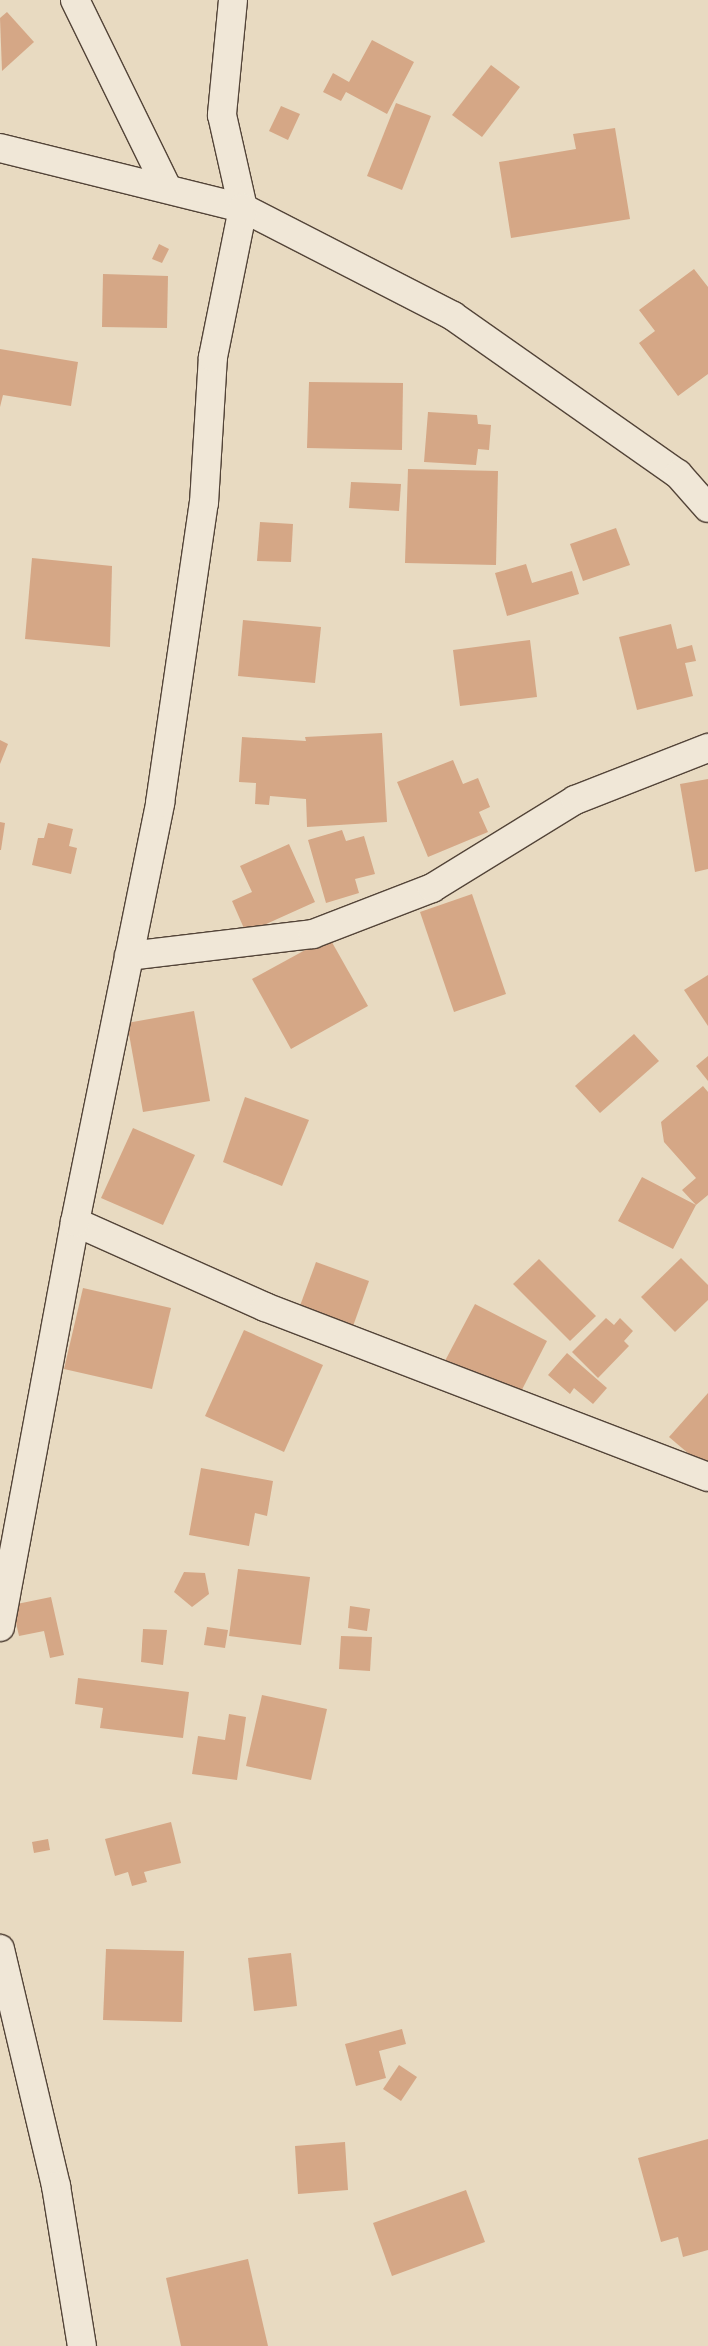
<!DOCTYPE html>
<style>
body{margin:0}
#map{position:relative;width:708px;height:2346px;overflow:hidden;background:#e8dac1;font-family:"EB Garamond",serif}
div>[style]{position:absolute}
.building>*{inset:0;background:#d5a786}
.roads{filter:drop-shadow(1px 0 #534438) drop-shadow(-1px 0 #534438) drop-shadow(0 1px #534438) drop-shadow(0 -1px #534438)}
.minor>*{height:28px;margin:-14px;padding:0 14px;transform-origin:14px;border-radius:14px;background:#f0e7d7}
.tertiary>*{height:28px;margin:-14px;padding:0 14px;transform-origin:14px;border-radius:14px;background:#f0e7d7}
span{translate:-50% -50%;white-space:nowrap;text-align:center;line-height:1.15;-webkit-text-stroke:4.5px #f0e7d7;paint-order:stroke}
</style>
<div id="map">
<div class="building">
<div style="clip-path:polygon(7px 12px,34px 42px,2px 71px,0 18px)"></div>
<div style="clip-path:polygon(372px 40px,414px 62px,387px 114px,346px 92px,341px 101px,323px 92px,333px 73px,349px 82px)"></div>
<div style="clip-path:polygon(491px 65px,520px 87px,482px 137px,452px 115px)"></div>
<div style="clip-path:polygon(396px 103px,431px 116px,402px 190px,367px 176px)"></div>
<div style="clip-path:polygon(281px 106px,300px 114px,288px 140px,269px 131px)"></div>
<div style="clip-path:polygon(615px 128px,630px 219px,511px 238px,499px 162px,576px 149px,573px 134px)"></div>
<div style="clip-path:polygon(159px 244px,169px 249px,162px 263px,152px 259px)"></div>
<div style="clip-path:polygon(694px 269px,708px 287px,708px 374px,678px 396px,639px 343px,655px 331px,639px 310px)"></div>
<div style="clip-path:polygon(103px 274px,168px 276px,167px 328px,102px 327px)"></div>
<div style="clip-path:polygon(0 349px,78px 362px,71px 406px,3px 395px,0 407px)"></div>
<div style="clip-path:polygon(309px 382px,403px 383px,402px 450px,307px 448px)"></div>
<div style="clip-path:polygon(428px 412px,477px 415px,478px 424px,491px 425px,489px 450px,478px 449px,476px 465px,424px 462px)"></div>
<div style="clip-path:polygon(408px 469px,498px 471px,496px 565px,405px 563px)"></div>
<div style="clip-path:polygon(351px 482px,401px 484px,399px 511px,349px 508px)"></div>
<div style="clip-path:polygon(260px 522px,293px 524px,291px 562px,257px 561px)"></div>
<div style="clip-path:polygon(616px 528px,630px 565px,583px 581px,570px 544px)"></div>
<div style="clip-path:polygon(32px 558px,112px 566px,110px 647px,25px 639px)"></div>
<div style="clip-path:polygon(526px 564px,532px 583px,572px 571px,579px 594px,507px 616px,495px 573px)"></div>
<div style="clip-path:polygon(243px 620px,321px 627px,315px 683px,238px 676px)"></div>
<div style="clip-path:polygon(671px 624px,677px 649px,692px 645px,696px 661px,685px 663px,693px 696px,637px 710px,619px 637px)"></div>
<div style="clip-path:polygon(530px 640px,537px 697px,460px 706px,453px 650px)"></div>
<div style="clip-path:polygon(382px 733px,387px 822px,307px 827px,306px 799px,270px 796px,269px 805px,255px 804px,256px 783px,239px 782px,242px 737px,306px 741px,305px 737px)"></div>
<div style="clip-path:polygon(0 740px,8px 744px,0 764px)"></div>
<div style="clip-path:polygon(453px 760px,463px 784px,478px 778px,490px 807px,479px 812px,488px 832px,428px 857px,397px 782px)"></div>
<div style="clip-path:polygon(708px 779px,708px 869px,695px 872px,680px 784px)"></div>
<div style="clip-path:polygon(0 822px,5px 823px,1px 850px,0 850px)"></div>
<div style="clip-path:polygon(48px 823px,73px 829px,69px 846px,77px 848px,71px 874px,32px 865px,38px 838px,44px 838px)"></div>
<div style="clip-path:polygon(342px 830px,346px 841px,364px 836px,375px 874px,355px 879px,359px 893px,326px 903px,308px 840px)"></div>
<div style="clip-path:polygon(289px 844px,315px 902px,246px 933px,232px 901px,252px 892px,240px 866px)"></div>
<div style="clip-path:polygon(472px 894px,506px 994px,454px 1012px,420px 912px)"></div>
<div style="clip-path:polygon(329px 937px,368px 1006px,291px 1049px,252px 979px)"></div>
<div style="clip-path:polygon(708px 975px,708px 1026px,684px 990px)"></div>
<div style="clip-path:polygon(194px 1011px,210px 1101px,143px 1112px,127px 1023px)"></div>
<div style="clip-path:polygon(634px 1034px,659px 1061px,600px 1113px,575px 1086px)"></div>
<div style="clip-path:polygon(708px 1056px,708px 1081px,696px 1066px)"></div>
<div style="clip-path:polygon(703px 1086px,708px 1092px,708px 1195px,696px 1205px,673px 1249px,618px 1221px,642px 1177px,696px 1205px,682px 1190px,696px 1178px,664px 1142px,661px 1122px)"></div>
<div style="clip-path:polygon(245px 1097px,309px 1120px,282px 1186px,223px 1162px)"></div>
<div style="clip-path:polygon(133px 1128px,195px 1155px,163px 1225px,101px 1198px)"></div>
<div style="clip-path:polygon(681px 1258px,708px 1285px,708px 1300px,675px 1332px,641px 1297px)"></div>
<div style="clip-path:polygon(539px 1259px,596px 1316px,570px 1341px,513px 1284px)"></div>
<div style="clip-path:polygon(316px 1262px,369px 1281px,351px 1332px,297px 1314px)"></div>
<div style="clip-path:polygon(83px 1288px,171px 1308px,152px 1389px,64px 1369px)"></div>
<div style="clip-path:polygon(475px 1304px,547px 1341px,510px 1413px,437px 1376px)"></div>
<div style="clip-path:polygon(606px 1318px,614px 1325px,620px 1318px,633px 1331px,624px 1341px,629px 1346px,598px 1378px,572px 1352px)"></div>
<div style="clip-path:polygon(244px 1330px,323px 1365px,284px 1452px,205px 1416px)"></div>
<div style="clip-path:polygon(567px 1353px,607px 1388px,593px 1404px,574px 1388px,570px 1394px,548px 1375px)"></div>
<div style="clip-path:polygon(708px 1393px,708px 1470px,669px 1437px)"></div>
<div style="clip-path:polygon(201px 1468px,273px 1481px,267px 1516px,255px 1513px,249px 1546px,189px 1535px)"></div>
<div style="clip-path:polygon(238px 1569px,310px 1577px,301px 1645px,229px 1636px)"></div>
<div style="clip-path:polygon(184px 1572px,205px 1573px,209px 1594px,192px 1607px,174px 1592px)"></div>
<div style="clip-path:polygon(51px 1597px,64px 1655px,50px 1658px,44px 1631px,19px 1636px,12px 1605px)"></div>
<div style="clip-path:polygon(350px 1606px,370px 1609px,367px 1631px,348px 1628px)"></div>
<div style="clip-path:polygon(207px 1627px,228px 1630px,225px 1648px,204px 1645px)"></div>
<div style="clip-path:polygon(143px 1629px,167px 1630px,163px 1665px,141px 1662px)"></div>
<div style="clip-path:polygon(341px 1636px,372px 1637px,370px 1671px,339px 1669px)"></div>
<div style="clip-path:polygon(78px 1678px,189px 1692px,183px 1738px,100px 1728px,103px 1708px,75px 1704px)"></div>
<div style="clip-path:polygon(262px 1695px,327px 1709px,311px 1780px,246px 1766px)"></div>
<div style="clip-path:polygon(229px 1714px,246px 1717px,237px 1780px,192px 1774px,198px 1736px,225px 1740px)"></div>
<div style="clip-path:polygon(171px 1822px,181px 1863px,144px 1872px,147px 1882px,132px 1886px,128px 1872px,115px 1876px,105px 1839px)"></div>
<div style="clip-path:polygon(48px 1839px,50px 1850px,34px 1853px,32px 1842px)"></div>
<div style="clip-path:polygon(106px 1949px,184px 1951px,182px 2022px,103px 2020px)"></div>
<div style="clip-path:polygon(291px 1953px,297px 2006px,254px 2011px,248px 1958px)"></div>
<div style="clip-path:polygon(402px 2029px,406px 2044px,379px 2051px,386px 2078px,356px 2086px,345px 2044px)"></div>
<div style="clip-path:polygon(399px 2065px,417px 2077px,401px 2101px,383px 2089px)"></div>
<div style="clip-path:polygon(708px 2139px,708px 2250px,683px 2257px,678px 2237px,661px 2242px,638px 2158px)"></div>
<div style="clip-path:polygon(345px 2142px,348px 2190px,298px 2194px,295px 2146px)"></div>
<div style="clip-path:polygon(466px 2190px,485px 2242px,392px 2276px,373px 2223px)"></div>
<div style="clip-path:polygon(248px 2259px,268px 2346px,181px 2346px,166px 2278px)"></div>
</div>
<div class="roads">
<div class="minor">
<div style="left:75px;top:0;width:207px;rotate:63.9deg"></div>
<div style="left:233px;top:0;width:116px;rotate:95.5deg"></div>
<div style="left:222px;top:115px;width:95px;rotate:77.3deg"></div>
<div style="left:0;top:148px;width:250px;rotate:13.9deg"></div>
<div style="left:243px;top:208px;width:236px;rotate:27.2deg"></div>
<div style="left:453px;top:316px;width:275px;rotate:35.1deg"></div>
<div style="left:678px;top:474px;width:45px;rotate:48.6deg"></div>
<div style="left:129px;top:956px;width:185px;rotate:-6.8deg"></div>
<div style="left:313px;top:934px;width:128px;rotate:-21.1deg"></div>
<div style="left:432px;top:888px;width:168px;rotate:-31.6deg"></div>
<div style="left:575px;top:800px;width:143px;rotate:-21.4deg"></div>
<div style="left:75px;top:1222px;width:208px;rotate:24.1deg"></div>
<div style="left:265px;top:1307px;width:474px;rotate:21deg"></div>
</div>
<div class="tertiary">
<div style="left:0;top:1627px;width:412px;rotate:-79.5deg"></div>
<div style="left:75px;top:1222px;width:428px;rotate:-78.5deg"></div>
<div style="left:160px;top:803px;width:303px;rotate:-81.7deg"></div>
<div style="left:204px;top:503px;width:146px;rotate:-86.5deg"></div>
<div style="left:213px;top:357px;width:152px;rotate:-78.6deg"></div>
<div style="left:0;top:1949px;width:244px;rotate:76.7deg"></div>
<div style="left:56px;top:2186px;width:162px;rotate:80.8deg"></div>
</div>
</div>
</div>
